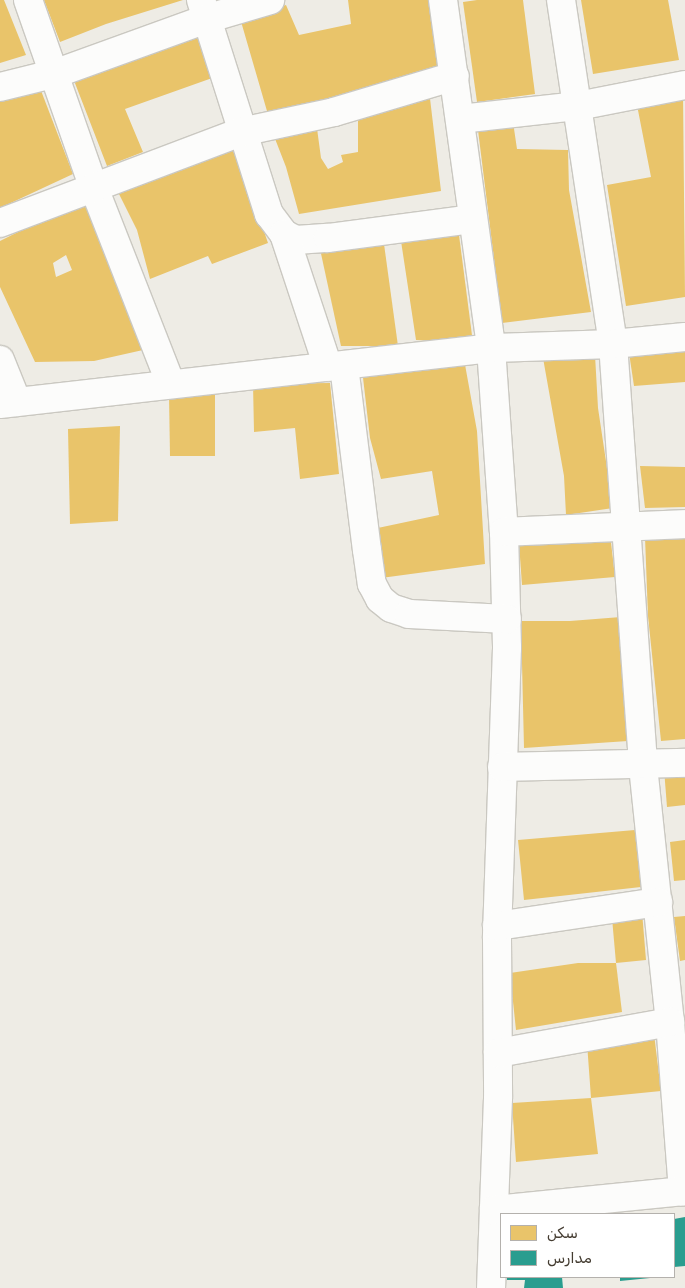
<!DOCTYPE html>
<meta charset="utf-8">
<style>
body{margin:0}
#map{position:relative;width:685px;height:1288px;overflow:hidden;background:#eeece5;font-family:Rubik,Cairo,sans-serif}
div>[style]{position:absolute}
.homes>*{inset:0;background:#e9c46a}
.schools>*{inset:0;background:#2a9d8f}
.roads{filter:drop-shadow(1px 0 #cac8c1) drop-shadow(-1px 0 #cac8c1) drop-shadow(0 1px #cac8c1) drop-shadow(0 -1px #cac8c1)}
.minor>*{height:28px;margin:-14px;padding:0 14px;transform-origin:14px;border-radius:14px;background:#fcfcfb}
span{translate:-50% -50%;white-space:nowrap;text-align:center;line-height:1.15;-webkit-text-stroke:5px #fff;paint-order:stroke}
.legend{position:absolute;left:500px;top:1213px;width:175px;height:65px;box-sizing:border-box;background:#fff;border:1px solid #b4b1ad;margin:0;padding:6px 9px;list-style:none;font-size:15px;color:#443c31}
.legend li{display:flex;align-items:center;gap:10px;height:25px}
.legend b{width:25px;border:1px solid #b4b1ad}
</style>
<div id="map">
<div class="homes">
<div style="clip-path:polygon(0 0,4px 0,26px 55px,0 63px)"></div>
<div style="clip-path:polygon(44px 0,183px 0,106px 24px,60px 42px)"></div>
<div style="clip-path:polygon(348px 0,431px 0,439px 75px,269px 118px,240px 18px,286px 5px,299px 35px,351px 24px)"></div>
<div style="clip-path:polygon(477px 0,523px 0,535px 94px,477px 102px,463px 2px)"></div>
<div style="clip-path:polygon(581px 0,668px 0,679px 60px,593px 74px)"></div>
<div style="clip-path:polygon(197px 32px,215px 77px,125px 109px,143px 152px,107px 166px,73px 78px)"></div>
<div style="clip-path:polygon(40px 88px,73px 174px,0 208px,0 101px)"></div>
<div style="clip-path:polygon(429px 90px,441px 191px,299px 214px,286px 167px,272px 131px,316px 121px,321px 158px,328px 169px,343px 162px,341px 155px,358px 152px,358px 112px)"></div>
<div style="clip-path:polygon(683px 91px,685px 297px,626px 306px,607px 185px,651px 177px,636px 100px)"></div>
<div style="clip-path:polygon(477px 122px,513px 122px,517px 149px,568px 150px,569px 190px,591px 312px,502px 323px)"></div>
<div style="clip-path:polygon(233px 142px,268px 243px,212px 264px,208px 256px,150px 279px,137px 230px,119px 194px)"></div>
<div style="clip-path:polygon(evenodd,89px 202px,143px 350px,94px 361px,35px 362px,0 287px,0 241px,42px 220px,89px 202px,66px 255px,72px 270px,56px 277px,53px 263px,66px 255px)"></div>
<div style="clip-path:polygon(459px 235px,473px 343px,416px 340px,401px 241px)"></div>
<div style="clip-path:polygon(384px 244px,398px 346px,341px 346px,320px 249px)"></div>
<div style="clip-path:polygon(685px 341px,685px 382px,634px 386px,628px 346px)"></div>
<div style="clip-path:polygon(595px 355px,598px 408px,613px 508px,566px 515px,564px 476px,543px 358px)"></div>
<div style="clip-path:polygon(464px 359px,477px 431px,485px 564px,381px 578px,373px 529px,439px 515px,432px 471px,381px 479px,370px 438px,362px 369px)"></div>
<div style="clip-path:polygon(330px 383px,339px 474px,300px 479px,295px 428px,254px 432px,253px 384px)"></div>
<div style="clip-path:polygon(215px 393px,215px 456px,170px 456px,169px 395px)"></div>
<div style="clip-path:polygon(120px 426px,118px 521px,70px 524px,68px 429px)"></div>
<div style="clip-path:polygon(640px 466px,685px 467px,685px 507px,645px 508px)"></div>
<div style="clip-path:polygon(610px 534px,615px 577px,522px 585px,519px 543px)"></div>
<div style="clip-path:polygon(685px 534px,685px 739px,661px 741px,648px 616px,645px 537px)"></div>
<div style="clip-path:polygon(621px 617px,628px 741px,524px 748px,521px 621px,570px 621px)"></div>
<div style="clip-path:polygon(685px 768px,685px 805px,667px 807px,664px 769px)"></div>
<div style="clip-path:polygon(635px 830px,641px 887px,524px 900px,518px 840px)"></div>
<div style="clip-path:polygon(685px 840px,685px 880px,674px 881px,670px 842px)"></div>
<div style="clip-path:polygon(642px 912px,646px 960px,616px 963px,612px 918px)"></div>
<div style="clip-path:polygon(685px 916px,685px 960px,680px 961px,674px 917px)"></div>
<div style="clip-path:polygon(578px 963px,616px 963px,622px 1012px,516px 1030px,510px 973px)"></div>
<div style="clip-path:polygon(654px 1034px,661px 1091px,591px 1098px,598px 1154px,516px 1162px,512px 1103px,591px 1098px,587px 1043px)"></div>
</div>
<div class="schools">
<div style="clip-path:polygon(685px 1217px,685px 1266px,674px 1267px,674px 1219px)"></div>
<div style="clip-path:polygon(507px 1277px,562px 1277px,563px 1288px,524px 1288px,525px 1280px,507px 1280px)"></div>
<div style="clip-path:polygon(620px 1277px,650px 1277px,650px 1278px,620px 1281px)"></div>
</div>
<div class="roads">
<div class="minor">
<div style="left:28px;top:0;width:199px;rotate:70.7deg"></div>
<div style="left:94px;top:188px;width:208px;rotate:68.6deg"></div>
<div style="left:201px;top:0;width:225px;rotate:72.4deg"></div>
<div style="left:269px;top:214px;width:25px;rotate:53deg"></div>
<div style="left:284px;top:234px;width:13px;rotate:27deg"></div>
<div style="left:296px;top:240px;width:32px;rotate:-4deg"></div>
<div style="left:328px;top:238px;width:146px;rotate:-7.5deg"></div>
<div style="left:443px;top:0;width:351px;rotate:82.1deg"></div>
<div style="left:491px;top:348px;width:184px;rotate:86deg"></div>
<div style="left:504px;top:532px;width:116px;rotate:88.5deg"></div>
<div style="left:507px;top:648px;width:290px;rotate:92deg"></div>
<div style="left:497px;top:938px;width:160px;rotate:89.6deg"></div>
<div style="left:498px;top:1098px;width:190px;rotate:92.1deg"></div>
<div style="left:561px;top:0;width:348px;rotate:81.4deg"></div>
<div style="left:613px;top:344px;width:423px;rotate:85.9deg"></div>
<div style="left:643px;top:766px;width:257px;rotate:84deg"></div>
<div style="left:670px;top:1022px;width:170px;rotate:85.6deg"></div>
<div style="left:0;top:87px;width:59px;rotate:-13.8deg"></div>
<div style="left:57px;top:73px;width:158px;rotate:-19.9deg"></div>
<div style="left:206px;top:19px;width:67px;rotate:-16.5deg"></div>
<div style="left:460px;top:119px;width:119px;rotate:-6.3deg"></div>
<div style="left:578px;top:106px;width:109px;rotate:-11.1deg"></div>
<div style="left:0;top:223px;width:258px;rotate:-20.7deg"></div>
<div style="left:241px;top:132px;width:95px;rotate:-12.1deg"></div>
<div style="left:334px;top:112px;width:126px;rotate:-16.6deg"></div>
<div style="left:284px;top:234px;width:140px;rotate:71.7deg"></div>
<div style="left:0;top:360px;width:45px;rotate:68deg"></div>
<div style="left:344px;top:366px;width:185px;rotate:82.9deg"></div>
<div style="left:367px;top:550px;width:34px;rotate:82deg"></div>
<div style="left:372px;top:584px;width:17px;rotate:62deg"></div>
<div style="left:380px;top:599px;width:14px;rotate:39deg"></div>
<div style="left:391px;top:608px;width:19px;rotate:18deg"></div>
<div style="left:409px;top:614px;width:98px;rotate:2.9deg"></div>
<div style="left:0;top:404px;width:494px;rotate:-6.5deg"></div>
<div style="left:491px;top:348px;width:122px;rotate:-1.9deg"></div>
<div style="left:613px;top:344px;width:72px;rotate:-5.6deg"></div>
<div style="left:504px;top:532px;width:181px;rotate:-2.5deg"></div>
<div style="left:502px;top:767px;width:183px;rotate:-1.3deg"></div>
<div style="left:497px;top:926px;width:163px;rotate:-8.5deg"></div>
<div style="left:498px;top:1053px;width:175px;rotate:-10.2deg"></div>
<div style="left:494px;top:1210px;width:192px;rotate:-5.7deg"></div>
</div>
</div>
<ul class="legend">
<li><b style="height:14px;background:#e9c46a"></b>سكن</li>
<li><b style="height:14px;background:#2a9d8f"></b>مدارس</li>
</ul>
</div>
